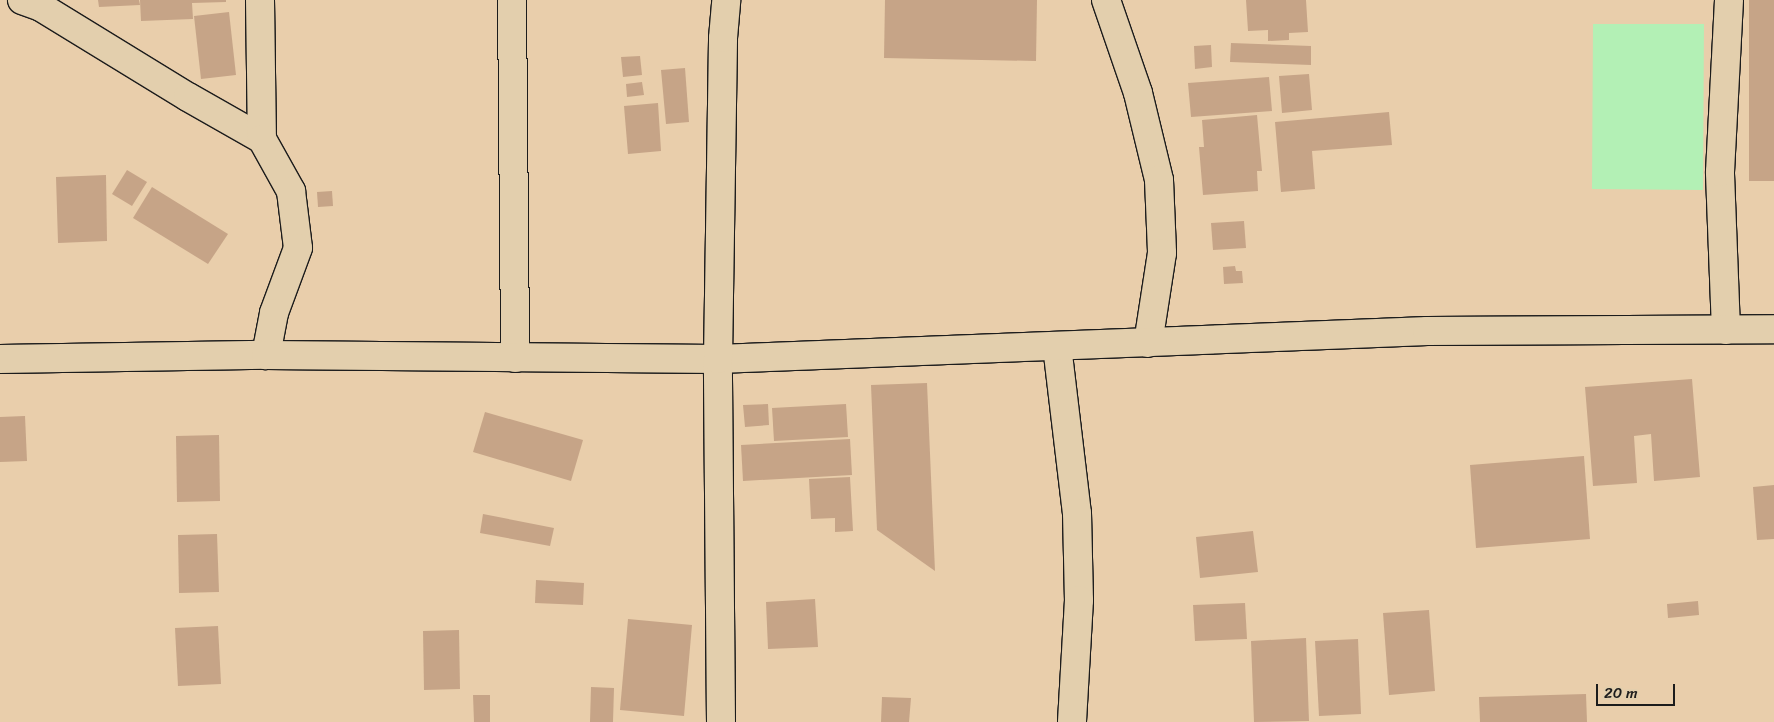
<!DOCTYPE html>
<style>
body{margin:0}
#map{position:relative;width:1774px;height:722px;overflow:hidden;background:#e9ceab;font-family:Sriracha,sans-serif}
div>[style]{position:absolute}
.green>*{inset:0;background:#b3f0b5}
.building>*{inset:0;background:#c6a487}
.roads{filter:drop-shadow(1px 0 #1c1c1c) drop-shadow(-1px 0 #1c1c1c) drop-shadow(0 1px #1c1c1c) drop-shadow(0 -1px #1c1c1c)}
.minor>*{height:28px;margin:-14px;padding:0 14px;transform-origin:14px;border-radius:14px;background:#e3cfad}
span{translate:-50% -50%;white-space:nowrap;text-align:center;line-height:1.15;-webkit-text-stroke:4px #e3cfad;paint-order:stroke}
.scale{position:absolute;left:1596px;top:684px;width:79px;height:22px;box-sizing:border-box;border:2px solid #1c1c1c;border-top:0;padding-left:6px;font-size:15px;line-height:18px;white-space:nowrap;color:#1c1c1c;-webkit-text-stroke:4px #e3cfad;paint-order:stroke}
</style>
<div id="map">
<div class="green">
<div style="clip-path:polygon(1593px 24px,1704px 24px,1703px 190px,1592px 189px)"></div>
</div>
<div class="building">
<div style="clip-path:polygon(98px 0,139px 0,140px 5px,99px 7px)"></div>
<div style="clip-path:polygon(140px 0,226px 0,226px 2px,192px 3px,193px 19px,141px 21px)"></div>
<div style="clip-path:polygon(885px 0,1037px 0,1036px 61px,884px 58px)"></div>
<div style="clip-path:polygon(1246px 0,1306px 0,1308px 32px,1289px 33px,1289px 40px,1268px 41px,1268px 30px,1248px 31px)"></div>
<div style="clip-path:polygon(1749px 0,1774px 0,1774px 181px,1749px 181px)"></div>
<div style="clip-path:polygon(229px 12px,236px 75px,201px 79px,194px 16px)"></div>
<div style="clip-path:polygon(1231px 43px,1311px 46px,1311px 65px,1230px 62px)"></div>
<div style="clip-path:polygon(1211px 45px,1212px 67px,1195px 69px,1194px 46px)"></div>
<div style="clip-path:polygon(640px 56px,642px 75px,623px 77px,621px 57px)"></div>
<div style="clip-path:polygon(685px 68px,689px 122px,666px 124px,661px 70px)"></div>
<div style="clip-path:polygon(1309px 74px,1312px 110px,1282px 113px,1279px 76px)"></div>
<div style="clip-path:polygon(1269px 77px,1272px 111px,1191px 117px,1188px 83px)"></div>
<div style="clip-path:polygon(642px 82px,644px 95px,627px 97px,626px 84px)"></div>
<div style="clip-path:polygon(658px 103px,661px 151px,628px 154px,624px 106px)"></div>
<div style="clip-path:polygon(1389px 112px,1392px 145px,1312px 151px,1315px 189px,1281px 192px,1275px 122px)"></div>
<div style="clip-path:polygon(1257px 115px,1262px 171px,1257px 171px,1258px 191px,1203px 195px,1199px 147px,1204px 147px,1202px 120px)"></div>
<div style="clip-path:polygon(127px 170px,147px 182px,132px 206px,112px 194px)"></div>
<div style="clip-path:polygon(106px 175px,107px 241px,58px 243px,56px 177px)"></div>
<div style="clip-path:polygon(152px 187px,228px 234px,208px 264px,133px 218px)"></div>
<div style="clip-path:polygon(332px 191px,333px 206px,318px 207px,317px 192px)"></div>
<div style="clip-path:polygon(1244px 221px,1246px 248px,1213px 250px,1211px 223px)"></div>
<div style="clip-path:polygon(1235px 266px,1236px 271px,1242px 271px,1243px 283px,1224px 284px,1223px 267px)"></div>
<div style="clip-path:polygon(1692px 379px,1700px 477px,1654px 481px,1651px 434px,1634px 436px,1637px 483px,1593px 486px,1585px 387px)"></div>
<div style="clip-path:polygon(927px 383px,935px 571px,877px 530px,871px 385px)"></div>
<div style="clip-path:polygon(768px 404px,769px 425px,745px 427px,743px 405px)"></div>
<div style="clip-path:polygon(846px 404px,848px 437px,774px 441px,772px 408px)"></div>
<div style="clip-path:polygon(485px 412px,583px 440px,571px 481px,473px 452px)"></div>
<div style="clip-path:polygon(25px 416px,27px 461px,0 462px,0 417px)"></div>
<div style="clip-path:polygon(219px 435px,220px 501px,177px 502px,176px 436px)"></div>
<div style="clip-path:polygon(850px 439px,852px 475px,743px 481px,741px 445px)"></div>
<div style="clip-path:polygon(1584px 456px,1590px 539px,1476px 548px,1470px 465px)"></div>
<div style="clip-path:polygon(850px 477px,853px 531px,835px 532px,835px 518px,811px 519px,809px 479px)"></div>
<div style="clip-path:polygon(1774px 485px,1774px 539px,1757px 540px,1753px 487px)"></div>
<div style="clip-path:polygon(483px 514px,554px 528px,550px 546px,480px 533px)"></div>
<div style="clip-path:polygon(1253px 531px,1258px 572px,1200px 578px,1196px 537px)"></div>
<div style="clip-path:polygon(217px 534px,219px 592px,179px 593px,178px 535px)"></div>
<div style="clip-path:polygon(536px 580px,584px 583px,583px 605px,535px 603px)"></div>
<div style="clip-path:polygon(815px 599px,818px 647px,768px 649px,766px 602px)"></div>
<div style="clip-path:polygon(1698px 601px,1699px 615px,1668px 618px,1667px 604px)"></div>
<div style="clip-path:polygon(1245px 603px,1247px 639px,1195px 641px,1193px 605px)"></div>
<div style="clip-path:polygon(1429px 610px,1435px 691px,1389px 695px,1383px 613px)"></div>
<div style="clip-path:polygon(628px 619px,692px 625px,684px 716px,620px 710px)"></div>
<div style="clip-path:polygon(218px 626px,221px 684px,178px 686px,175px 628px)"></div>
<div style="clip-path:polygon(459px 630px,460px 689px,424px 690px,423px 631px)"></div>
<div style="clip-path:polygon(1306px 638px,1309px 721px,1254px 722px,1251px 641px)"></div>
<div style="clip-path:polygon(1358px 639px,1361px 714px,1319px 716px,1315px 641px)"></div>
<div style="clip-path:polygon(591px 687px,614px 688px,613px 722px,590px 722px)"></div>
<div style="clip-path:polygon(1586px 694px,1587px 722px,1480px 722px,1479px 697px)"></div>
<div style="clip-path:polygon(473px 695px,490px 695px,490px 722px,474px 722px)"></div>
<div style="clip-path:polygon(882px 697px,911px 698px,909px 722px,881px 722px)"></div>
</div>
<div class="roads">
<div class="minor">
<div style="left:22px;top:0;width:20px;rotate:20deg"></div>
<div style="left:41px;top:7px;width:172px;rotate:31.5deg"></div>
<div style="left:188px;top:97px;width:85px;rotate:29.6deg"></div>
<div style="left:260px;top:0;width:139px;rotate:89.2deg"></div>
<div style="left:262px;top:139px;width:60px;rotate:60.9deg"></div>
<div style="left:291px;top:191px;width:57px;rotate:83deg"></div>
<div style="left:298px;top:248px;width:69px;rotate:110.3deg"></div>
<div style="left:274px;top:313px;width:43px;rotate:100.8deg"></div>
<div style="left:512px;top:0;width:358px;rotate:89.5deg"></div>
<div style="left:1106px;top:0;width:98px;rotate:71deg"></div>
<div style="left:1138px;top:93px;width:89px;rotate:76.4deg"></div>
<div style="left:1159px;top:180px;width:73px;rotate:87.6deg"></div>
<div style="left:1162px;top:253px;width:91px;rotate:98.8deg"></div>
<div style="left:1726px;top:330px;width:158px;rotate:-92.2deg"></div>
<div style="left:1720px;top:172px;width:172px;rotate:-87deg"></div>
<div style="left:1057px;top:346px;width:168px;rotate:83.2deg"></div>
<div style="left:1077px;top:513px;width:87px;rotate:88.7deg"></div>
<div style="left:1079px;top:600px;width:122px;rotate:93.3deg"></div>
<div style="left:0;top:359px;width:266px;rotate:-0.9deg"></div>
<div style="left:266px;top:355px;width:452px;rotate:0.5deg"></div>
<div style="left:718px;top:359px;width:710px;rotate:-2.26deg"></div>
<div style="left:1427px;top:331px;width:347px;rotate:-0.3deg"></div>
<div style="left:721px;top:722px;width:363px;rotate:-90.5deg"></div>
<div style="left:718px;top:359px;width:321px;rotate:-89.1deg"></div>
<div style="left:723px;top:38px;width:38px;rotate:-85deg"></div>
</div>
</div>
<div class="scale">20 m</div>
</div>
